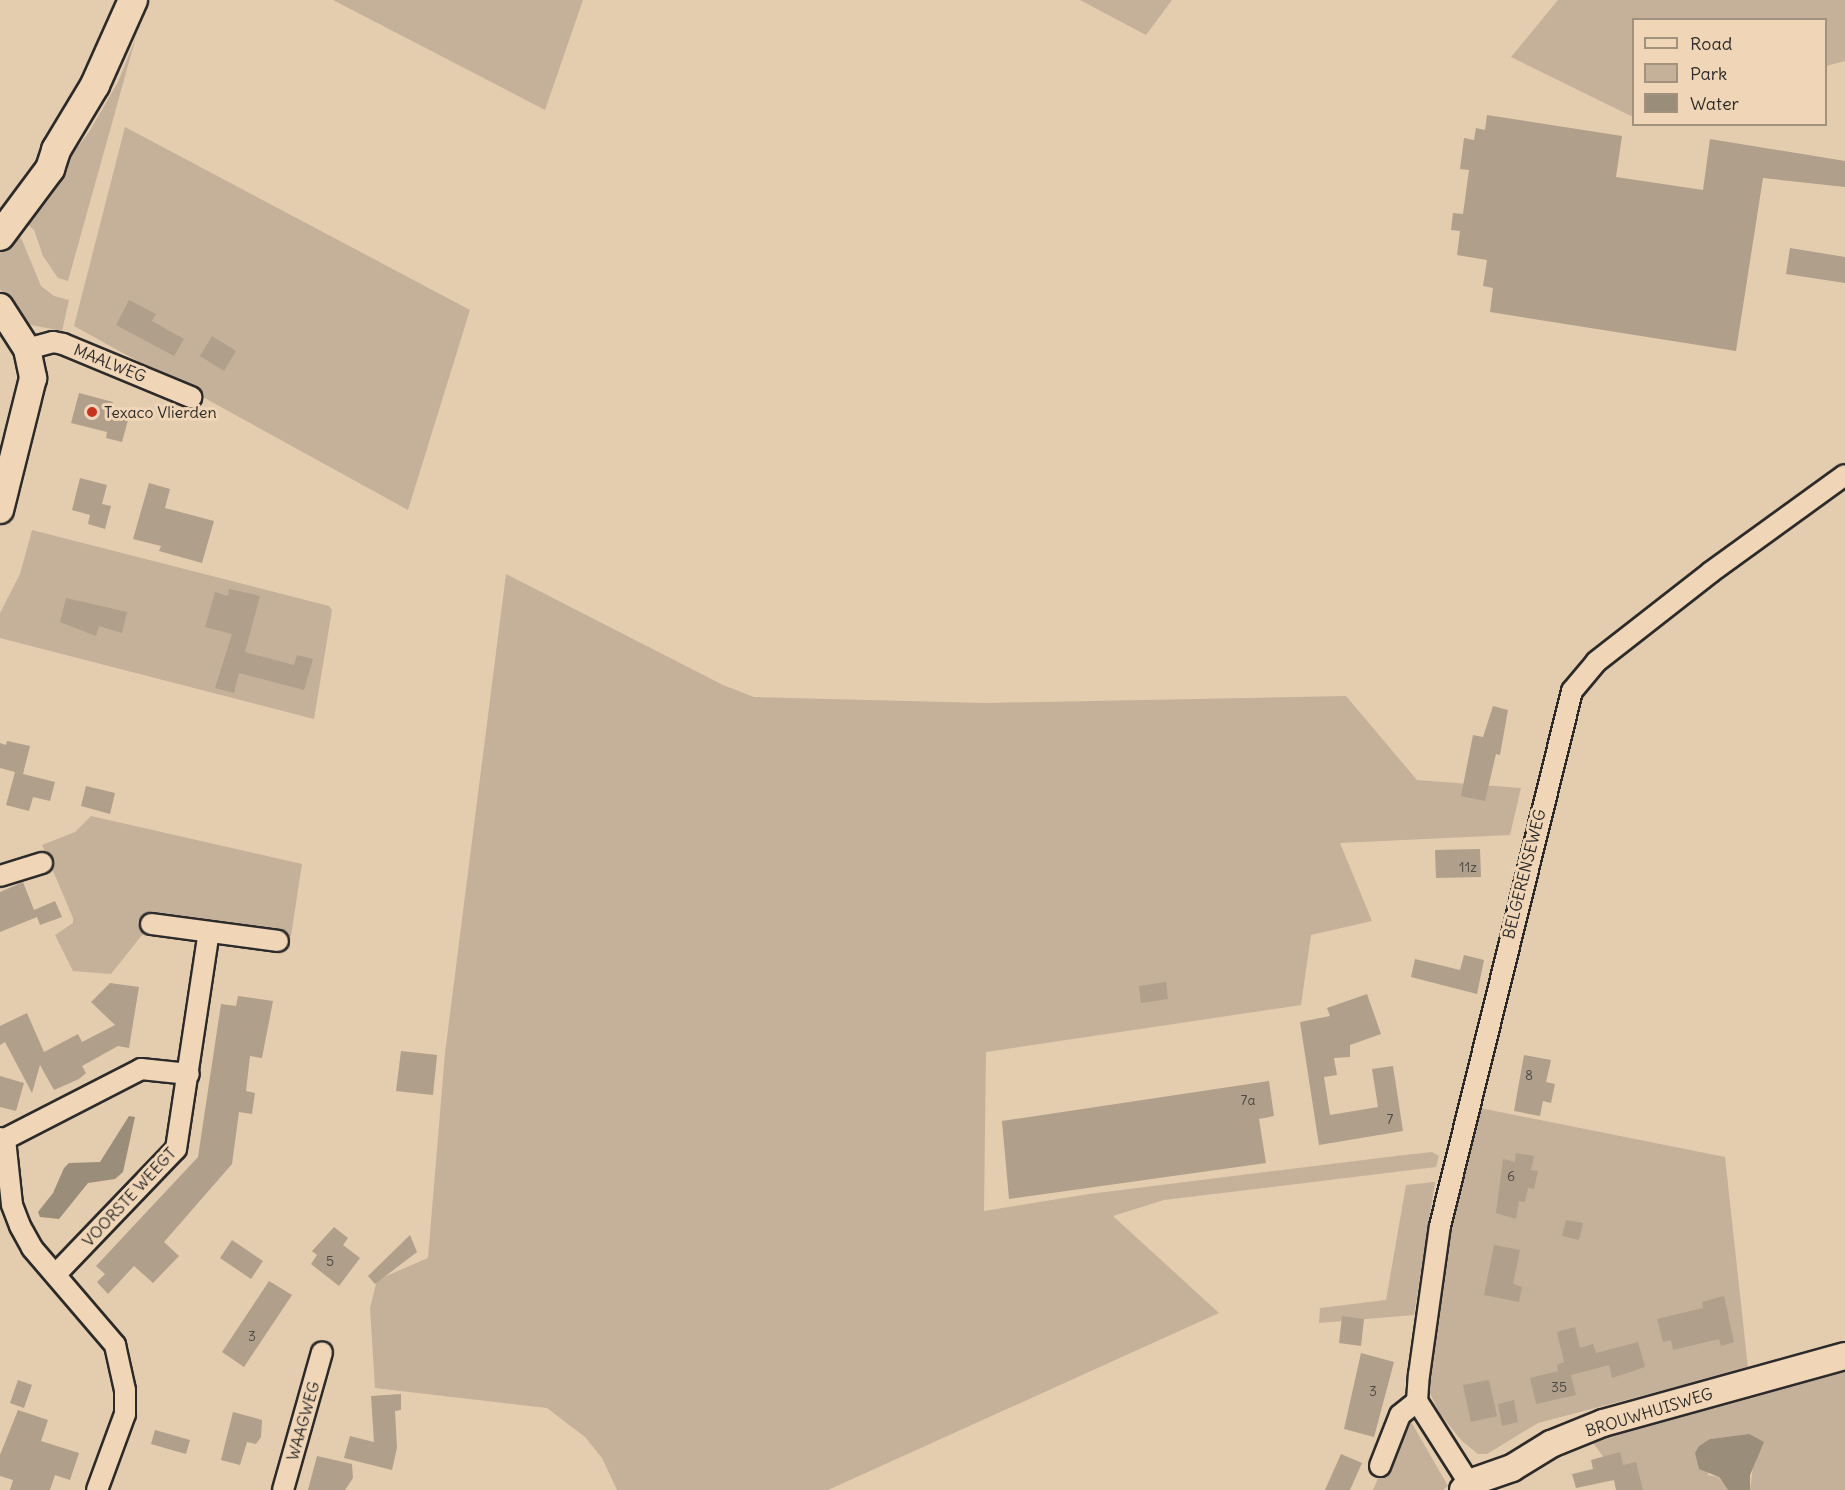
<!DOCTYPE html>
<style>
body{margin:0}
#map{position:relative;width:1845px;height:1490px;overflow:hidden;background:#e4ccaf;font-family:Delius,sans-serif}
div>[style]{position:absolute}
.green>*{inset:0;background:#c5b199}
.water>*{inset:0;background:#9a8d7a}
.building>*{inset:0;background:#b09f8a}
.roads{filter:drop-shadow(2px 0 #2b2b2b) drop-shadow(-2px 0 #2b2b2b) drop-shadow(0 2px #2b2b2b) drop-shadow(0 -2px #2b2b2b)}
.minor>*{height:20px;margin:-10px;padding:0 10px;transform-origin:10px;border-radius:10px;background:#f0d6b7}
.tertiary>*{height:26px;margin:-13px;padding:0 13px;transform-origin:13px;border-radius:13px;background:#f0d6b7}
.secondary>*{height:28px;margin:-14px;padding:0 14px;transform-origin:14px;border-radius:14px;background:#f0d6b7}
.dots>*{width:16px;height:16px;translate:-50% -50%;box-sizing:border-box;border:3px solid #f0d6b7;border-radius:50%}
span{translate:-50% -50%;white-space:nowrap;text-align:center;line-height:1.15;-webkit-text-stroke:6px #f0d6b7;paint-order:stroke}
.number-label{font-size:14px;color:#4c4843}
.number-label span{-webkit-text-stroke-width:0}
.street-label{font-size:16px;color:#2b2b2b}
.poi-label{font-size:16px;color:#2b2b2b}
.left{translate:0 -50%;text-align:left}
.legend{position:absolute;left:1632px;top:18px;width:195px;height:108px;box-sizing:border-box;background:#f0d6b7;border:2px solid #a1927f;margin:0;padding:8px 10px;list-style:none;font-size:18px;color:#2b2b2b}
.legend li{display:flex;align-items:center;gap:12px;height:30px}
.legend b{width:30px;border:2px solid #a1927f}
</style>
<div id="map">
<div class="green">
<div style="clip-path:polygon(333px 0,583px 0,545px 110px)"></div>
<div style="clip-path:polygon(1080px 0,1172px 0,1146px 35px)"></div>
<div style="clip-path:polygon(1558px 0,1845px 0,1845px 61px,1826px 66px,1826px 20px,1634px 20px,1633px 117px,1511px 57px)"></div>
<div style="clip-path:polygon(136px 37px,68px 281px,58px 278px,43px 256px,34px 230px,22px 219px,89px 132px,118px 82px)"></div>
<div style="clip-path:polygon(125px 127px,470px 310px,408px 510px,74px 326px)"></div>
<div style="clip-path:polygon(13px 229px,22px 240px,41px 286px,54px 296px,69px 300px,62px 331px,31px 325px,4px 304px,0 288px,0 250px)"></div>
<div style="clip-path:polygon(32px 530px,329px 606px,332px 610px,314px 719px,0 638px,0 613px,20px 574px)"></div>
<div style="clip-path:polygon(506px 574px,723px 685px,754px 697px,985px 703px,1346px 696px,1417px 780px,1521px 788px,1510px 835px,1340px 843px,1372px 921px,1311px 935px,1301px 1005px,986px 1052px,984px 1211px,1089px 1194px,1396px 1156px,1432px 1152px,1439px 1156px,1436px 1167px,1164px 1200px,1113px 1216px,1219px 1313px,828px 1490px,617px 1490px,602px 1458px,585px 1437px,547px 1408px,375px 1388px,370px 1308px,377px 1280px,428px 1258px,445px 1053px)"></div>
<div style="clip-path:polygon(91px 816px,302px 864px,291px 936px,147px 917px,146px 930px,111px 974px,73px 971px,55px 935px,73px 923px,73px 918px,42px 845px,75px 832px)"></div>
<div style="clip-path:polygon(1475px 1107px,1725px 1157px,1748px 1368px,1538px 1423px,1487px 1454px,1478px 1454px,1462px 1441px,1439px 1413px,1426px 1384px,1445px 1238px)"></div>
<div style="clip-path:polygon(1435px 1182px,1414px 1315px,1319px 1323px,1320px 1308px,1386px 1300px,1406px 1185px)"></div>
<div style="clip-path:polygon(1845px 1368px,1845px 1490px,1750px 1490px,1753px 1466px,1749px 1434px,1710px 1439px,1708px 1475px,1718px 1477px,1728px 1490px,1627px 1490px,1589px 1437px)"></div>
<div style="clip-path:polygon(1410px 1420px,1448px 1486px,1443px 1490px,1373px 1490px,1397px 1433px)"></div>
</div>
<div class="water">
<div style="clip-path:polygon(129px 1116px,135px 1117px,123px 1172px,115px 1179px,88px 1183px,59px 1219px,40px 1217px,38px 1212px,53px 1193px,64px 1168px,69px 1163px,100px 1162px)"></div>
<div style="clip-path:polygon(1749px 1434px,1764px 1442px,1750px 1475px,1750px 1490px,1728px 1490px,1719px 1477px,1699px 1469px,1695px 1453px,1699px 1446px,1710px 1439px)"></div>
</div>
<div class="building">
<div style="clip-path:polygon(1487px 115px,1622px 136px,1616px 177px,1703px 190px,1710px 139px,1845px 161px,1845px 187px,1763px 178px,1736px 351px,1490px 312px,1493px 288px,1483px 286px,1487px 260px,1457px 255px,1460px 231px,1451px 230px,1453px 213px,1463px 214px,1469px 170px,1460px 169px,1464px 138px,1474px 140px,1476px 128px,1485px 130px)"></div>
<div style="clip-path:polygon(1790px 248px,1845px 257px,1845px 283px,1786px 274px)"></div>
<div style="clip-path:polygon(129px 300px,156px 314px,152px 321px,184px 339px,174px 356px,116px 325px)"></div>
<div style="clip-path:polygon(212px 336px,236px 351px,224px 371px,200px 356px)"></div>
<div style="clip-path:polygon(79px 393px,113px 402px,112px 408px,130px 413px,122px 442px,106px 438px,107px 432px,71px 423px)"></div>
<div style="clip-path:polygon(80px 478px,107px 485px,102px 504px,111px 506px,105px 529px,88px 524px,90px 515px,72px 510px)"></div>
<div style="clip-path:polygon(149px 483px,170px 489px,165px 508px,214px 521px,202px 563px,159px 551px,161px 546px,133px 539px)"></div>
<div style="clip-path:polygon(229px 589px,260px 596px,245px 652px,294px 665px,297px 655px,313px 659px,304px 690px,239px 673px,234px 693px,215px 688px,232px 634px,205px 627px,215px 592px,228px 596px)"></div>
<div style="clip-path:polygon(66px 598px,127px 612px,122px 633px,99px 626px,96px 636px,60px 622px)"></div>
<div style="clip-path:polygon(1493px 706px,1508px 710px,1500px 755px,1496px 754px,1485px 801px,1461px 796px,1473px 735px,1483px 737px)"></div>
<div style="clip-path:polygon(7px 741px,30px 746px,23px 774px,55px 782px,50px 801px,33px 797px,29px 811px,6px 805px,15px 772px,0 768px,0 743px,6px 745px)"></div>
<div style="clip-path:polygon(86px 786px,115px 793px,110px 814px,81px 806px)"></div>
<div style="clip-path:polygon(1480px 849px,1481px 877px,1436px 878px,1435px 850px)"></div>
<div style="clip-path:polygon(23px 882px,34px 910px,55px 901px,62px 917px,40px 925px,37px 917px,0 932px,0 892px)"></div>
<div style="clip-path:polygon(1464px 955px,1484px 960px,1477px 994px,1411px 977px,1415px 959px,1460px 970px)"></div>
<div style="clip-path:polygon(1166px 982px,1168px 999px,1141px 1003px,1139px 986px)"></div>
<div style="clip-path:polygon(110px 983px,139px 987px,129px 1048px,118px 1046px,82px 1066px,86px 1073px,79px 1079px,54px 1090px,40px 1065px,32px 1093px,5px 1042px,0 1045px,0 1026px,27px 1013px,44px 1052px,78px 1034px,82px 1042px,115px 1025px,91px 1002px)"></div>
<div style="clip-path:polygon(1367px 994px,1381px 1034px,1350px 1045px,1350px 1057px,1334px 1058px,1337px 1075px,1324px 1077px,1330px 1115px,1378px 1107px,1372px 1069px,1393px 1066px,1403px 1131px,1319px 1145px,1300px 1022px,1330px 1016px,1327px 1008px)"></div>
<div style="clip-path:polygon(238px 996px,273px 1001px,262px 1058px,250px 1056px,246px 1091px,255px 1093px,252px 1114px,239px 1112px,232px 1164px,164px 1242px,179px 1256px,153px 1283px,134px 1266px,108px 1294px,97px 1282px,105px 1274px,96px 1266px,198px 1157px,221px 1004px,236px 1006px)"></div>
<div style="clip-path:polygon(401px 1051px,437px 1055px,433px 1095px,396px 1091px)"></div>
<div style="clip-path:polygon(1524px 1055px,1551px 1060px,1546px 1082px,1555px 1084px,1551px 1103px,1543px 1101px,1540px 1116px,1514px 1111px)"></div>
<div style="clip-path:polygon(0 1076px,24px 1083px,16px 1111px,0 1107px)"></div>
<div style="clip-path:polygon(1269px 1081px,1274px 1116px,1259px 1119px,1266px 1163px,1009px 1199px,1002px 1121px)"></div>
<div style="clip-path:polygon(1516px 1153px,1534px 1156px,1531px 1170px,1538px 1171px,1534px 1189px,1528px 1188px,1525px 1202px,1519px 1201px,1516px 1219px,1496px 1213px,1503px 1159px,1515px 1162px)"></div>
<div style="clip-path:polygon(1566px 1220px,1583px 1223px,1579px 1240px,1562px 1236px)"></div>
<div style="clip-path:polygon(334px 1227px,348px 1238px,343px 1245px,360px 1258px,339px 1286px,311px 1264px,317px 1255px,312px 1251px)"></div>
<div style="clip-path:polygon(410px 1235px,417px 1252px,375px 1284px,368px 1276px)"></div>
<div style="clip-path:polygon(232px 1240px,263px 1261px,251px 1279px,220px 1258px)"></div>
<div style="clip-path:polygon(1494px 1245px,1520px 1250px,1513px 1284px,1522px 1287px,1519px 1302px,1484px 1295px)"></div>
<div style="clip-path:polygon(269px 1281px,292px 1295px,244px 1367px,222px 1352px)"></div>
<div style="clip-path:polygon(1724px 1296px,1734px 1342px,1721px 1346px,1719px 1339px,1673px 1350px,1671px 1340px,1663px 1342px,1657px 1319px,1703px 1308px,1702px 1302px)"></div>
<div style="clip-path:polygon(1342px 1316px,1364px 1319px,1361px 1346px,1339px 1343px)"></div>
<div style="clip-path:polygon(1575px 1327px,1580px 1348px,1593px 1344px,1596px 1353px,1638px 1342px,1645px 1367px,1612px 1378px,1609px 1365px,1571px 1375px,1576px 1395px,1536px 1404px,1530px 1378px,1558px 1371px,1557px 1365px,1564px 1362px,1557px 1332px)"></div>
<div style="clip-path:polygon(1361px 1353px,1394px 1362px,1374px 1437px,1344px 1429px)"></div>
<div style="clip-path:polygon(18px 1380px,32px 1385px,24px 1408px,10px 1403px)"></div>
<div style="clip-path:polygon(1489px 1380px,1497px 1416px,1471px 1422px,1463px 1385px)"></div>
<div style="clip-path:polygon(401px 1394px,401px 1410px,395px 1411px,397px 1448px,392px 1470px,344px 1458px,350px 1436px,374px 1442px,371px 1396px)"></div>
<div style="clip-path:polygon(1514px 1400px,1518px 1422px,1502px 1426px,1498px 1404px)"></div>
<div style="clip-path:polygon(18px 1410px,48px 1420px,41px 1441px,79px 1453px,70px 1480px,55px 1475px,50px 1490px,10px 1490px,13px 1480px,0 1476px,0 1455px)"></div>
<div style="clip-path:polygon(233px 1412px,262px 1420px,261px 1437px,256px 1444px,247px 1442px,240px 1465px,221px 1460px)"></div>
<div style="clip-path:polygon(155px 1430px,190px 1440px,186px 1454px,151px 1444px)"></div>
<div style="clip-path:polygon(1620px 1452px,1623px 1465px,1636px 1462px,1643px 1490px,1616px 1490px,1614px 1480px,1576px 1488px,1572px 1474px,1593px 1469px,1591px 1460px)"></div>
<div style="clip-path:polygon(1341px 1454px,1362px 1463px,1350px 1490px,1325px 1490px)"></div>
<div style="clip-path:polygon(317px 1456px,352px 1464px,353px 1478px,345px 1490px,308px 1490px)"></div>
</div>
<div class="roads">
<div class="minor">
<div style="left:27px;top:349px;width:27px;rotate:-15deg"></div>
<div style="left:53px;top:342px;width:10px;rotate:11deg"></div>
<div style="left:63px;top:344px;width:139px;rotate:22.5deg"></div>
<div style="left:0;top:876px;width:44px;rotate:-17.2deg"></div>
<div style="left:151px;top:924px;width:128px;rotate:7.6deg"></div>
<div style="left:0;top:1138px;width:5px;rotate:11deg"></div>
<div style="left:5px;top:1139px;width:153px;rotate:-27.2deg"></div>
<div style="left:141px;top:1069px;width:48px;rotate:5.9deg"></div>
<div style="left:5px;top:1139px;width:66px;rotate:83.9deg"></div>
<div style="left:12px;top:1205px;width:22px;rotate:69deg"></div>
<div style="left:20px;top:1226px;width:25px;rotate:61deg"></div>
<div style="left:32px;top:1248px;width:128px;rotate:49.4deg"></div>
<div style="left:115px;top:1345px;width:46px;rotate:77.5deg"></div>
<div style="left:125px;top:1390px;width:24px;rotate:90deg"></div>
<div style="left:125px;top:1414px;width:81px;rotate:110.2deg"></div>
<div style="left:56px;top:1274px;width:173px;rotate:-46.2deg"></div>
<div style="left:176px;top:1149px;width:219px;rotate:-81.4deg"></div>
<div style="left:1380px;top:1466px;width:55px;rotate:-68.6deg"></div>
<div style="left:1400px;top:1415px;width:22px;rotate:-39deg"></div>
<div style="left:1469px;top:1483px;width:97px;rotate:-122.4deg"></div>
<div style="left:1417px;top:1401px;width:26px;rotate:-86deg"></div>
<div style="left:1419px;top:1375px;width:150px;rotate:-82deg"></div>
<div style="left:1440px;top:1226px;width:551px;rotate:-76.14deg"></div>
<div style="left:1572px;top:691px;width:38px;rotate:-50deg"></div>
<div style="left:1596px;top:662px;width:146px;rotate:-38deg"></div>
<div style="left:1711px;top:572px;width:165px;rotate:-35.9deg"></div>
<div style="left:283px;top:1490px;width:143px;rotate:-74.2deg"></div>
</div>
<div class="tertiary">
<div style="left:0;top:307px;width:50px;rotate:57.3deg"></div>
<div style="left:27px;top:349px;width:30px;rotate:78deg"></div>
<div style="left:33px;top:378px;width:136px;rotate:104deg"></div>
<div style="left:1463px;top:1490px;width:9px;rotate:-49deg"></div>
<div style="left:1469px;top:1483px;width:46px;rotate:-19.2deg"></div>
<div style="left:1512px;top:1468px;width:46px;rotate:-31.6deg"></div>
<div style="left:1551px;top:1444px;width:56px;rotate:-22deg"></div>
<div style="left:1603px;top:1423px;width:251px;rotate:-15.5deg"></div>
</div>
<div class="secondary">
<div style="left:0;top:236px;width:84px;rotate:-53.3deg"></div>
<div style="left:50px;top:169px;width:20px;rotate:-72deg"></div>
<div style="left:56px;top:150px;width:76px;rotate:-59deg"></div>
<div style="left:95px;top:85px;width:93px;rotate:-65.9deg"></div>
</div>
</div>
<div class="dots">
<div style="left:92px;top:412px;background:#c8321e"></div>
</div>
<div class="number-label">
<span style="left:1468px;top:867px">11z</span>
<span style="left:1529px;top:1075px">8</span>
<span style="left:1248px;top:1100px">7a</span>
<span style="left:1390px;top:1119px">7</span>
<span style="left:1511px;top:1176px">6</span>
<span style="left:330px;top:1261px">5</span>
<span style="left:252px;top:1336px">3</span>
<span style="left:1559px;top:1387px">35</span>
<span style="left:1373px;top:1391px">3</span>
</div>
<div class="street-label">
<span style="left:110px;top:363px;rotate:22deg">MAALWEG</span>
<span style="left:1524px;top:874px;rotate:-76deg">BELGERENSEWEG</span>
<span style="left:129px;top:1197px;rotate:-47deg">VOORSTE WEEGT</span>
<span style="left:1649px;top:1412px;rotate:-17deg">BROUWHUISWEG</span>
<span style="left:303px;top:1421px;rotate:-74deg">WAAGWEG</span>
</div>
<div class="poi-label">
<span class="left" style="left:104px;top:412px">Texaco Vlierden</span>
</div>
<ul class="legend">
<li><b style="height:8px;background:#f0d6b7"></b>Road</li>
<li><b style="height:16px;background:#c5b199"></b>Park</li>
<li><b style="height:16px;background:#9a8d7a"></b>Water</li>
</ul>
</div>
